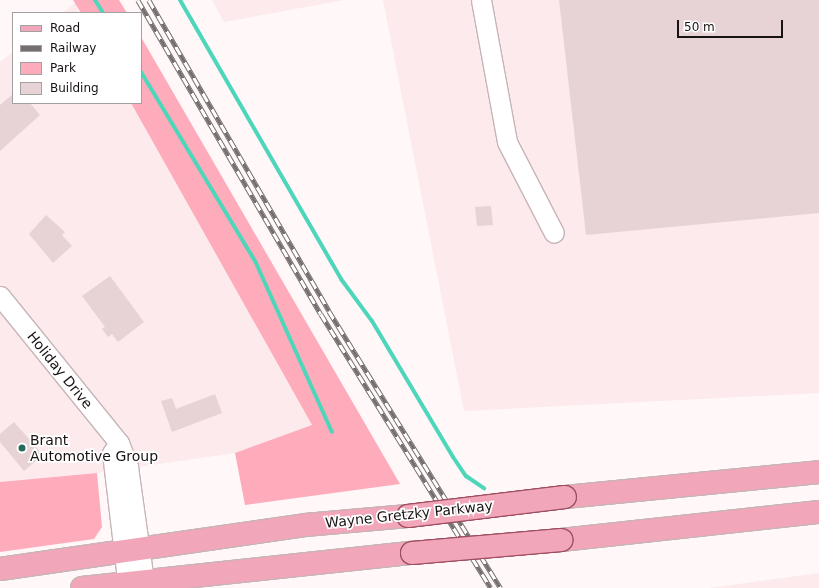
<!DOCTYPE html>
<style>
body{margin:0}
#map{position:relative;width:819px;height:588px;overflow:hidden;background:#fff7f8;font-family:"DejaVu Sans",sans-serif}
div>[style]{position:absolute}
.built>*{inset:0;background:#fceaed}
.green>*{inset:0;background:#feacbb}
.stream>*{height:4px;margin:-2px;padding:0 2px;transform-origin:2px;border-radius:2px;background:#4dd6ba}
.building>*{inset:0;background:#e7d3d6}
.roads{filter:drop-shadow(1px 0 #c7b4b7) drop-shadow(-1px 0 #c7b4b7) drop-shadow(0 1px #c7b4b7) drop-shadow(0 -1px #c7b4b7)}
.minor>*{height:19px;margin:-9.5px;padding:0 9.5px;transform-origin:9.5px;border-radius:9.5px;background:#fff}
.major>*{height:22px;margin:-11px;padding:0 11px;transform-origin:11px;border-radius:11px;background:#f1a7b9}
.rail>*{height:4.5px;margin-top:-2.25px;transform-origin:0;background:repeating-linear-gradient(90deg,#fff 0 9px,#756e6f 0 18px);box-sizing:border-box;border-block:1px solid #756e6f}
.bridges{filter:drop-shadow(1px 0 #9f4d60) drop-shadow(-1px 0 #9f4d60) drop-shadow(0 1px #9f4d60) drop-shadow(0 -1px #9f4d60)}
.major-bridge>*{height:22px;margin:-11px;padding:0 11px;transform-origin:11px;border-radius:11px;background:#f1a7b9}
.dots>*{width:11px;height:11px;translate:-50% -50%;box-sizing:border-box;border:2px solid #fff;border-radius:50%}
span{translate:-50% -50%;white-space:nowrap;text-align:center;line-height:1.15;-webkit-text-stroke:3.5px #fff;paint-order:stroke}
.street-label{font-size:14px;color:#181213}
.poi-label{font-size:14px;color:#181213}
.left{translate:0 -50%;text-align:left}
.legend{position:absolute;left:12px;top:12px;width:130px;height:92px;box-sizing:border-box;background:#fff;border:1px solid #a3a0a1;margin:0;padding:5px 7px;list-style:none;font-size:12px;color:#181213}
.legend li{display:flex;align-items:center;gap:8px;height:20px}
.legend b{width:20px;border:1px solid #a3a0a1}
.scale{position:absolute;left:677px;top:20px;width:106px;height:18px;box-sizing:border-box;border:2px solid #181213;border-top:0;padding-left:5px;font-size:12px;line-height:14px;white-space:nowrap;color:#181213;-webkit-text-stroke:3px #fff;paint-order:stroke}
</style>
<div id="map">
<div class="built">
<div style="clip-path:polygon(212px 0,344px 0,224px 22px)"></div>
<div style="clip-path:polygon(383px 0,819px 0,819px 393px,464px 411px)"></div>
<div style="clip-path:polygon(75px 3px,80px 13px,63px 13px)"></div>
<div style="clip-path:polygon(13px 52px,13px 103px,131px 103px,312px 425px,235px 453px,97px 473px,0 482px,0 62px)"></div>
<div style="clip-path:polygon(819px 573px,819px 588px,710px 588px)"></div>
</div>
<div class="green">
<div style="clip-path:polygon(73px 0,119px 0,127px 13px,81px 13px)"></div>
<div style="clip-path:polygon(141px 37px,400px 484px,245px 505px,235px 453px,312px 425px,131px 103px,141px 103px)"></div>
<div style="clip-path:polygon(97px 473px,102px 527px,94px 539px,0 552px,0 482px)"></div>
</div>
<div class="stream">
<div style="left:95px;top:0;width:15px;rotate:58deg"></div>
<div style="left:180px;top:0;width:322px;rotate:60deg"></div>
<div style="left:341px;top:279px;width:52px;rotate:53.6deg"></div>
<div style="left:372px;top:321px;width:158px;rotate:59.2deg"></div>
<div style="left:453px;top:457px;width:23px;rotate:56deg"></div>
<div style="left:466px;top:476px;width:22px;rotate:34deg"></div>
<div style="left:141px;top:72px;width:223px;rotate:58.9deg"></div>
<div style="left:256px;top:263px;width:185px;rotate:65.8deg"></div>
</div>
<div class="building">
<div style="clip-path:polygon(559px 0,819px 0,819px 213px,586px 235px)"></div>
<div style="clip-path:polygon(13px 94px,13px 103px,30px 103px,40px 115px,0 151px,0 105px)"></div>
<div style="clip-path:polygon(491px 206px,493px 225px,477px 226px,475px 207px)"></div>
<div style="clip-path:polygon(46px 215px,65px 232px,62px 235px,72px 246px,53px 263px,29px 234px)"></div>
<div style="clip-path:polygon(110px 276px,144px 322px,118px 342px,112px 334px,108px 337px,102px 329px,105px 327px,82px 296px)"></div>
<div style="clip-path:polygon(215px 394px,222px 413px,172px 432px,161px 401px,172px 398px,176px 409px)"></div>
<div style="clip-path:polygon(14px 422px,43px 455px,24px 471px,0 442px,0 434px)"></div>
</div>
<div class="roads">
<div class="minor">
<div style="left:481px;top:0;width:144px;rotate:79.6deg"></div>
<div style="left:507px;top:142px;width:102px;rotate:62.7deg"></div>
<div style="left:0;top:296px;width:189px;rotate:51deg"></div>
<div style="left:119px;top:443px;width:26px;rotate:69deg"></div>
<div style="left:128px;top:467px;width:122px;rotate:82deg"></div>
<div style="left:119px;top:443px;width:12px;rotate:125deg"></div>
<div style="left:112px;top:453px;width:136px;rotate:83.2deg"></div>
</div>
<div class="major">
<div style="left:565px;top:497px;width:255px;rotate:-5.6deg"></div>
<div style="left:561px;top:540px;width:260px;rotate:-6.2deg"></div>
<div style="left:0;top:569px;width:308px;rotate:-8.2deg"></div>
<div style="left:305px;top:525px;width:103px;rotate:-5deg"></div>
<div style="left:82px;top:588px;width:332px;rotate:-6.1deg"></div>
</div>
</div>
<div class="rail">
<div style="left:138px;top:0;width:363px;rotate:59.8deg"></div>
<div style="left:321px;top:314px;width:322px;rotate:58.2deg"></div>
<div style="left:149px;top:0;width:359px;rotate:59.9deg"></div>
<div style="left:329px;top:311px;width:326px;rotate:58.2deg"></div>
</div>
<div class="bridges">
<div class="major-bridge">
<div style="left:408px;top:516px;width:158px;rotate:-6.9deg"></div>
<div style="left:412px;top:553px;width:150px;rotate:-5deg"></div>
</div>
</div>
<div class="dots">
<div style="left:22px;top:448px;background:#266a5c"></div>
</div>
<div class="street-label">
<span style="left:60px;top:370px;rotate:51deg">Holiday Drive</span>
<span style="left:409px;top:514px;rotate:-6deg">Wayne Gretzky Parkway</span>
</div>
<div class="poi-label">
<span class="left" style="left:30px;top:448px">Brant<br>Automotive Group</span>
</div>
<ul class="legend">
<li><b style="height:5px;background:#f1a7b9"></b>Road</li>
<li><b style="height:5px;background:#756e6f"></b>Railway</li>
<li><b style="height:11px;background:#feacbb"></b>Park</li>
<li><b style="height:11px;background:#e7d3d6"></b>Building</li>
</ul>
<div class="scale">50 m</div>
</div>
